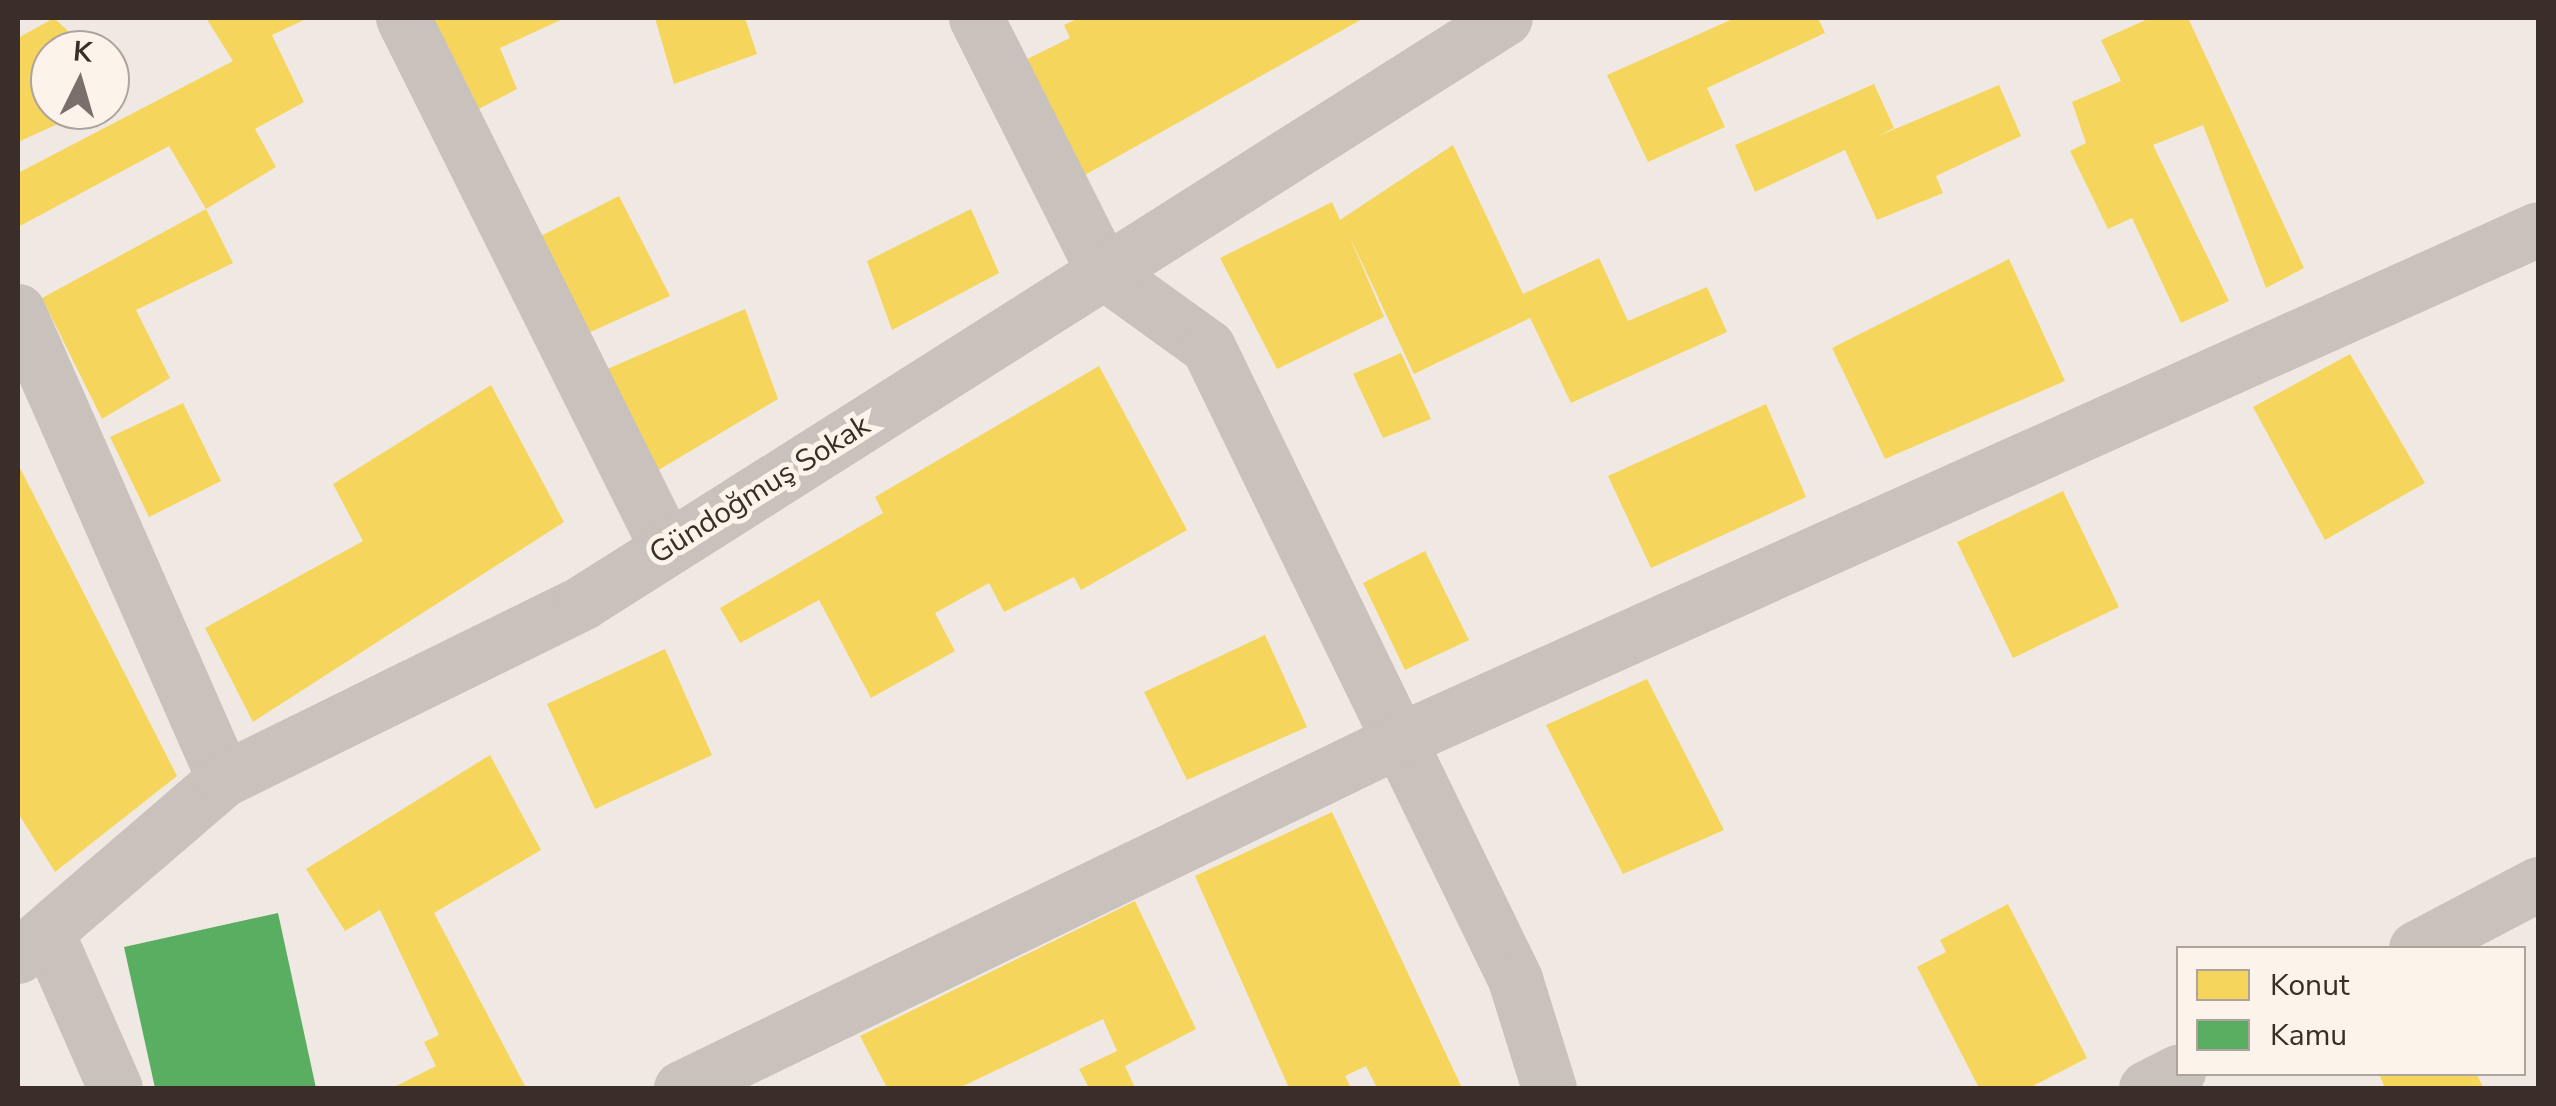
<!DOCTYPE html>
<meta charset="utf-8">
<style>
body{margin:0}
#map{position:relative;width:2556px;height:1106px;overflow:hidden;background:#f0e9e3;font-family:"Nunito Sans",sans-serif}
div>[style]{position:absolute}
.homes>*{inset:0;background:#f6d55c}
.public>*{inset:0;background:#5aae61}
.street>*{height:55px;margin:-27.5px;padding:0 27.5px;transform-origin:27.5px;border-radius:27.5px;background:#c9c1bc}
span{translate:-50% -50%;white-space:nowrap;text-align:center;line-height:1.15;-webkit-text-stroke:10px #fcf3eb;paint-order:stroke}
.street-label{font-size:30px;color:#3b2e29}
.frame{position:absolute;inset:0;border:20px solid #3b2e29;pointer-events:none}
.legend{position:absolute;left:2176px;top:946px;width:350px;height:130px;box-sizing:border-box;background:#fcf3eb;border:2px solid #afa49d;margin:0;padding:12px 18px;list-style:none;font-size:30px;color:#3b2e29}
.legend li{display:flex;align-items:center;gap:20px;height:50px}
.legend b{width:50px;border:2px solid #afa49d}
.north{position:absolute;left:30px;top:30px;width:100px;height:100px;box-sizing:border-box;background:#fcf3eb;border:2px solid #afa49d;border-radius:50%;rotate:5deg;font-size:28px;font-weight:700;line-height:40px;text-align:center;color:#3b2e29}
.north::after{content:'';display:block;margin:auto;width:35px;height:45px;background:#7a6f6a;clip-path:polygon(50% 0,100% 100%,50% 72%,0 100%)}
</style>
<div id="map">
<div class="homes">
<div style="clip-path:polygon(54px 18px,83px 45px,50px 50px,50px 110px,71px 118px,18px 142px,18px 38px)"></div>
<div style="clip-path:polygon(206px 18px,308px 18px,272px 35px,304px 102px,255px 129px,276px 167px,206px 209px,169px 146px,18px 227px,18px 173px,233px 61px)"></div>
<div style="clip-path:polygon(422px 18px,565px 18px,500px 48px,517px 89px,471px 113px)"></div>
<div style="clip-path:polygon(655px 18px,745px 18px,757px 54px,674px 84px)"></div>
<div style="clip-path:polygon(1079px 18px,1364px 18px,1085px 175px,1023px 61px,1070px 38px,1064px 25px)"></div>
<div style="clip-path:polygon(1735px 18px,1818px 18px,1825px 33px,1707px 88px,1725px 127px,1648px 162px,1607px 75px)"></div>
<div style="clip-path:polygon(2150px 18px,2188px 18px,2304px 268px,2266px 288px,2203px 125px,2153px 145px,2229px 301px,2181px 323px,2132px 218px,2108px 229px,2070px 151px,2086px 143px,2072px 102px,2121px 81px,2101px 40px)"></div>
<div style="clip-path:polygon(1874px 84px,1894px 128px,1876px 137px,1999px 85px,2021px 136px,1936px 176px,1943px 193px,1877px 220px,1845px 150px,1755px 192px,1735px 145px)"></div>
<div style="clip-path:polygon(1453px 145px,1523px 294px,1599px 258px,1628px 321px,1707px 287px,1727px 332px,1571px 403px,1530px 318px,1414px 374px,1348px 233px,1384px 317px,1277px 369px,1220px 258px,1332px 202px,1340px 220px)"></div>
<div style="clip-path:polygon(619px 196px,670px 296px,575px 339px,529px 242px)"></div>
<div style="clip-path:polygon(206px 209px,233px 263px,136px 310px,170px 378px,102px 419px,42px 298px)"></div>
<div style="clip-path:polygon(971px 209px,999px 273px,892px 330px,867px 261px)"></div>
<div style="clip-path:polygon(2009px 259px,2065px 381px,1885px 459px,1832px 348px)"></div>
<div style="clip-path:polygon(745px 309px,778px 399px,640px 481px,589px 377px)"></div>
<div style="clip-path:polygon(1401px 353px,1431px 419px,1383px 438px,1353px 374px)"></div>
<div style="clip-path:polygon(2350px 354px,2425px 483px,2325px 540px,2253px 407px)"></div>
<div style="clip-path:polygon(1099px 366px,1187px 530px,1081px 590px,1074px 577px,1004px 612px,989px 583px,935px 613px,955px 651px,871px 698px,819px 600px,740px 643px,720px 608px,883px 513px,875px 497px)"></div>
<div style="clip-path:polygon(491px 385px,564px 522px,253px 722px,205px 628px,363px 541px,333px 484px)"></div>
<div style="clip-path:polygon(183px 403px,221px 481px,149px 517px,110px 437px)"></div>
<div style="clip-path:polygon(1766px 404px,1806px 497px,1651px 568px,1608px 476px)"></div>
<div style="clip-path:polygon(18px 464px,177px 776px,55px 872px,18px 813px)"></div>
<div style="clip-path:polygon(2063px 491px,2119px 607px,2013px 658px,1957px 542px)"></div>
<div style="clip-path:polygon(1425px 551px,1469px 640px,1405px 670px,1363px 583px)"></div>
<div style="clip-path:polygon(1265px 635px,1307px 727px,1187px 780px,1144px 692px)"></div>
<div style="clip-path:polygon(665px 649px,712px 755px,595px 809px,547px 704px)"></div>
<div style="clip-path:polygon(1647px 679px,1724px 830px,1623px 874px,1546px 725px)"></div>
<div style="clip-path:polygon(490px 755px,541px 850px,434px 913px,526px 1088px,392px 1088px,436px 1066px,424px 1042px,439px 1035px,380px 910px,345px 931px,306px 869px)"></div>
<div style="clip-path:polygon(1332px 812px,1462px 1088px,1377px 1088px,1366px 1066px,1345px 1076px,1351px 1088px,1289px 1088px,1195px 876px)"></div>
<div style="clip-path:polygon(1135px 901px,1196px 1029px,1125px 1066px,1135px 1088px,1089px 1088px,1079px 1069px,1117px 1051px,1103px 1019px,959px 1088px,887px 1088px,860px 1036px)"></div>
<div style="clip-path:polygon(2008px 904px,2087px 1058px,2029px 1088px,1979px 1088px,1917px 967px,1946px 952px,1940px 940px)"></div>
<div style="clip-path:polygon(2379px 1074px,2476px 1074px,2484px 1088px,2385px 1088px)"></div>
</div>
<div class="public">
<div style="clip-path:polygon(278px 913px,316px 1088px,155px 1088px,124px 947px)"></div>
</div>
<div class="street">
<div style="left:403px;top:18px;width:592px;rotate:63.52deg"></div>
<div style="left:976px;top:18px;width:284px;rotate:63.3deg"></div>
<div style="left:1104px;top:272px;width:128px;rotate:35.8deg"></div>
<div style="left:1208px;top:347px;width:703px;rotate:64.09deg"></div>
<div style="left:1515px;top:979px;width:114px;rotate:72.7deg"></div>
<div style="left:18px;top:311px;width:511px;rotate:66.24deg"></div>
<div style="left:47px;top:933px;width:169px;rotate:66.3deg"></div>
<div style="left:2416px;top:948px;width:138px;rotate:-27.7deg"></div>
<div style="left:18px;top:956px;width:272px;rotate:-40.7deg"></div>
<div style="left:224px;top:779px;width:400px;rotate:-26.2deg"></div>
<div style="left:583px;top:602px;width:1091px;rotate:-32.35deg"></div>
<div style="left:681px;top:1088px;width:798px;rotate:-25.86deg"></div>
<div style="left:1399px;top:740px;width:1248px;rotate:-24.16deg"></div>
<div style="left:2146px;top:1088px;width:36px;rotate:-27deg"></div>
</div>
<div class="street-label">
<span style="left:760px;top:490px;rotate:-32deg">Gündoğmuş Sokak</span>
</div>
<div class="frame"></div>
<ul class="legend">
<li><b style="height:28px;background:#f6d55c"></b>Konut</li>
<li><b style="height:28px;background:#5aae61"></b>Kamu</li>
</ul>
<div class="north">K</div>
</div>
